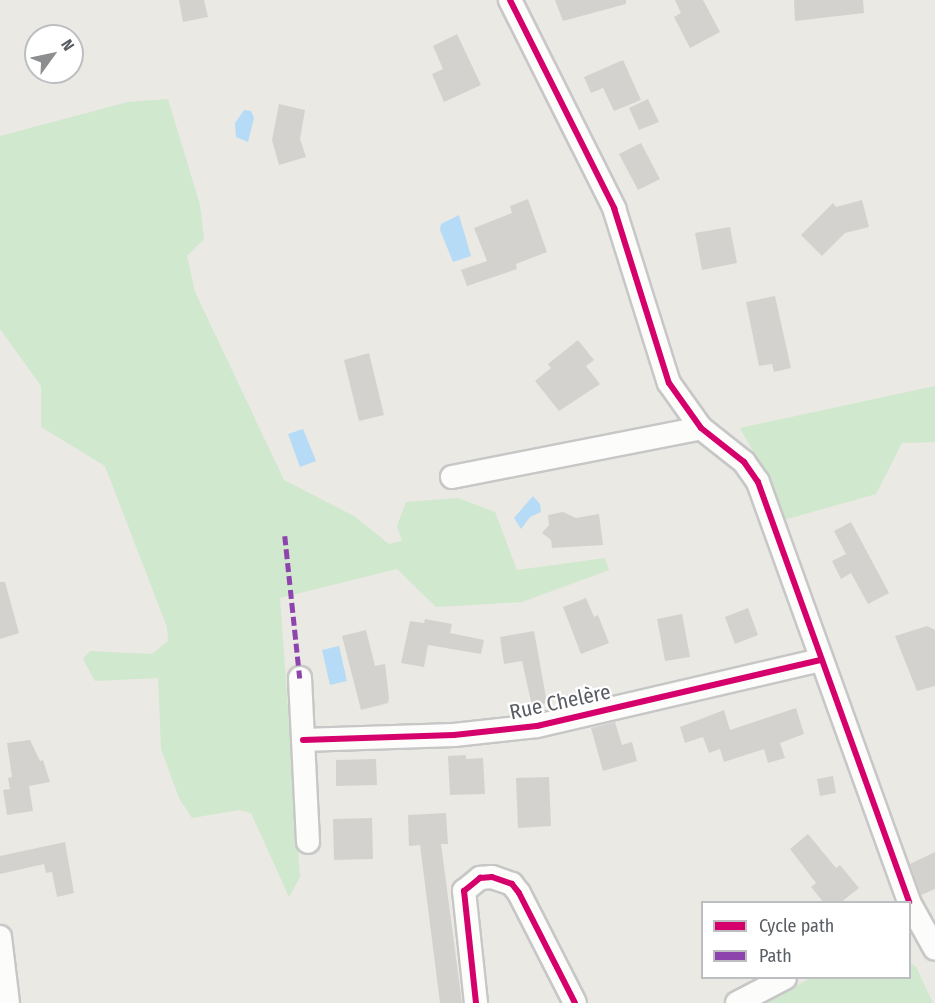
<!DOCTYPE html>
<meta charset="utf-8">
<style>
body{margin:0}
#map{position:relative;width:935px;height:1003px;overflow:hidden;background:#eae9e4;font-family:"Fira Sans Condensed",sans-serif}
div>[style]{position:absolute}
.green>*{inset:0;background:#d0e8cd}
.water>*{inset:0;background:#b6dbf7}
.building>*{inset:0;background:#d4d2cf}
.roads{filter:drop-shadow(2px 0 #c6c7c6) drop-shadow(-2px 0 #c6c7c6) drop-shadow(0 2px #c6c7c6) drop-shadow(0 -2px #c6c7c6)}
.minor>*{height:22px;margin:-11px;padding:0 11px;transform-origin:11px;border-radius:11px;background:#fcfcfb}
.quiet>*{height:4.5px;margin-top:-2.25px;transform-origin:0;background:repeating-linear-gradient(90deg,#8e44ad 0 9px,transparent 0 13.5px)}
.cycleway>*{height:6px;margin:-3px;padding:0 3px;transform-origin:3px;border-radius:3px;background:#d6006c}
span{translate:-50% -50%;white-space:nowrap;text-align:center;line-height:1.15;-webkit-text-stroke:4.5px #fff;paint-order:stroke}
.street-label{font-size:21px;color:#595d63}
.legend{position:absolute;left:701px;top:901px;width:210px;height:78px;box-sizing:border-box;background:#fff;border:2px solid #bdbec1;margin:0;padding:8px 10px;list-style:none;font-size:18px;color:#595d63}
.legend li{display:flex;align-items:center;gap:12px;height:30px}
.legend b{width:30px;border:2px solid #bdbec1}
.north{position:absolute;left:24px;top:24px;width:60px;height:60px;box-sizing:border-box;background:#fff;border:2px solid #bdbec1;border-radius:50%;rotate:57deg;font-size:16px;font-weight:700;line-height:24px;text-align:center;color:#595d63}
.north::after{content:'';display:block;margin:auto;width:21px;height:27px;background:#8c8e90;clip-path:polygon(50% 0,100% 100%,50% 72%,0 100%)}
</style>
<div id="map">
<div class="green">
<div style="clip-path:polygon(168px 99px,200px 205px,204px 239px,187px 256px,195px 292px,284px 480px,354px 516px,389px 544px,402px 541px,397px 526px,406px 502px,458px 498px,495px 512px,517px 570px,605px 558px,609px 570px,522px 602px,436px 607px,397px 569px,280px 598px,300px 877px,289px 897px,251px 813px,239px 810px,192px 818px,179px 798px,161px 749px,158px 678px,95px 681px,83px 659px,90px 651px,152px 654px,168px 641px,167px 627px,105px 466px,41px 427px,41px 386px,0 329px,0 136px,128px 102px)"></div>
<div style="clip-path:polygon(935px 386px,935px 442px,902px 443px,876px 494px,784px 520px,772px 485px,740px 428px)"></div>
<div style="clip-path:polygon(910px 962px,916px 967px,933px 1003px,762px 1003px,811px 978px,910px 978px)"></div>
</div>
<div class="water">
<div style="clip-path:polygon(244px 110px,251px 111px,254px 118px,248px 142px,236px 137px,235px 123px)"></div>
<div style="clip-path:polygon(459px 215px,471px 256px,453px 262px,440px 230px,441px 224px)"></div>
<div style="clip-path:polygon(303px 429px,316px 461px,300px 467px,288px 434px)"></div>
<div style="clip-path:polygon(533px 496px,540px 504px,541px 512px,530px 517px,521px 529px,514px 518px)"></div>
<div style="clip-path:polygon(339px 646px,347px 681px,330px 685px,322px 650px)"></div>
</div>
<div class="building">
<div style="clip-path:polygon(179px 0,204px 0,208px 17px,183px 22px)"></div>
<div style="clip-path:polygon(555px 0,626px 0,626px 4px,563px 21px)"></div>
<div style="clip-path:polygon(675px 0,703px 0,720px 32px,690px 48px,674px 17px,681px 13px)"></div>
<div style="clip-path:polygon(794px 0,863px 0,864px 13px,795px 21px)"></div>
<div style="clip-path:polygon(457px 34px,481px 85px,444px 102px,432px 74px,443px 69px,433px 46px)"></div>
<div style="clip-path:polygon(623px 60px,641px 100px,614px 111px,603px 88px,591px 93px,584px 77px)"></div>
<div style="clip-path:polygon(648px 99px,659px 122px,639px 130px,629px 108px)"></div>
<div style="clip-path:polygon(279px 104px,305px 110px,300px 139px,306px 157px,279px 165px,272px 140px)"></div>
<div style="clip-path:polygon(641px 143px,660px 179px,638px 190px,619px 154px)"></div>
<div style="clip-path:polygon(528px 199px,547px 252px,516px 264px,517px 269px,467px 286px,461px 270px,487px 261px,474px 228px,512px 213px,510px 206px)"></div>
<div style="clip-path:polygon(862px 200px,869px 227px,845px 233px,822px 256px,801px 235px,833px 203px,836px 207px)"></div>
<div style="clip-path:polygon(730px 227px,737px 263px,702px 270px,695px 233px)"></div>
<div style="clip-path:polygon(775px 296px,791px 368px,774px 372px,772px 364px,759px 366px,746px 302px)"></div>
<div style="clip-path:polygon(578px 340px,594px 360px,586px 366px,600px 384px,559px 411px,535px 381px,551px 368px,548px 364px)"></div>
<div style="clip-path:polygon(369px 353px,384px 415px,359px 421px,344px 360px)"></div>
<div style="clip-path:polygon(563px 512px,576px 518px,599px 514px,603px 545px,552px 548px,551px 540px,542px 533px,549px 525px,548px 515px)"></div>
<div style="clip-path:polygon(851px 522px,889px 593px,868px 604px,851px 573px,841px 579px,832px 561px,846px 554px,834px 531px)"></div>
<div style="clip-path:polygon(0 582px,5px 582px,19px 633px,0 639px)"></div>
<div style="clip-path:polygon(586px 598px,594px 617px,598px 615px,609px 643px,581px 654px,563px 607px)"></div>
<div style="clip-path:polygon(748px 608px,758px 635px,735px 644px,725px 617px)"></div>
<div style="clip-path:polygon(682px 614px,690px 657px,665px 661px,657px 619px)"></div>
<div style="clip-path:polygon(425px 619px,452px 624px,450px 633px,484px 640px,481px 654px,428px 645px,424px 667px,401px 663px,410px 621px,424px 623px)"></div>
<div style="clip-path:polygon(927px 626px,935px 630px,935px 686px,917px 691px,895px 636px)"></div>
<div style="clip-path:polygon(366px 630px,375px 666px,385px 664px,389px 698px,388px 703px,361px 710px,342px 636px)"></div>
<div style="clip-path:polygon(534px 631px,547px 703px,532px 706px,522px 661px,504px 664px,500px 637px)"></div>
<div style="clip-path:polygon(796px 708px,804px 734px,780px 743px,785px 758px,768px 763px,764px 749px,724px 762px,720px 749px,709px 753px,703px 737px,685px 743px,680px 727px,724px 710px,730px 730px)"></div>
<div style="clip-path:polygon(615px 722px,622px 745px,632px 742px,637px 761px,603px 771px,591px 728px)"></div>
<div style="clip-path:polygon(30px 740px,40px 761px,43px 760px,50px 782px,29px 786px,33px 811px,7px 815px,3px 790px,10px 789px,8px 778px,12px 777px,7px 743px)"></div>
<div style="clip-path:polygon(466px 755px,466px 759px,483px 758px,485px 794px,450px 795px,448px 756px)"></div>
<div style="clip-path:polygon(376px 759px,377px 785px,336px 786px,336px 760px)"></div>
<div style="clip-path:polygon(833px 776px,836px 793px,820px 796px,817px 779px)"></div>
<div style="clip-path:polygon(549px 777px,551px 826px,518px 828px,516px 778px)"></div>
<div style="clip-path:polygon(446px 813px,448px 844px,441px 844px,462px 1003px,440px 1003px,420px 845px,409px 846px,408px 815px)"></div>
<div style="clip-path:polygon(372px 818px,373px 859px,334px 860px,333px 819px)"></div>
<div style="clip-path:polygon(808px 834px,836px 868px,840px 865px,859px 888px,840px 903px,824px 903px,811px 887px,816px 883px,790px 849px)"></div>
<div style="clip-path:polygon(65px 842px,74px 893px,57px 897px,52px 872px,46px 873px,44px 864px,0 874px,0 856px)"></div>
<div style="clip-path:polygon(935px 852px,935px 889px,921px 895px,910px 864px)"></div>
</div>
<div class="roads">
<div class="minor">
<div style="left:510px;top:0;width:233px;rotate:63.4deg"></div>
<div style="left:614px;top:208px;width:183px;rotate:72.6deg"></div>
<div style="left:669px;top:383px;width:55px;rotate:54.6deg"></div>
<div style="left:701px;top:428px;width:55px;rotate:38.3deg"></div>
<div style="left:744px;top:462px;width:24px;rotate:55deg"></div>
<div style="left:758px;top:482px;width:446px;rotate:70.2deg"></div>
<div style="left:452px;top:477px;width:254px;rotate:-11.1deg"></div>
<div style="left:300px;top:678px;width:164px;rotate:87.2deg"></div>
<div style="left:303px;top:740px;width:151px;rotate:-1.9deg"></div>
<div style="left:454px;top:735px;width:83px;rotate:-6.2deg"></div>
<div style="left:537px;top:726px;width:291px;rotate:-13.1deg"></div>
<div style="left:910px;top:904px;width:51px;rotate:60.9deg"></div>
<div style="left:0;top:937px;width:66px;rotate:83.1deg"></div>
<div style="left:476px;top:1003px;width:113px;rotate:-96.1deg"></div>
<div style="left:464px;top:891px;width:21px;rotate:-39deg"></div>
<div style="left:480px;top:878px;width:12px;rotate:-5deg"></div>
<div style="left:492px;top:877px;width:21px;rotate:19deg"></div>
<div style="left:512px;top:884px;width:11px;rotate:52deg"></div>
<div style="left:519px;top:893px;width:123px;rotate:63deg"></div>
<div style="left:737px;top:1003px;width:54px;rotate:-27.5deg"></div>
</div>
</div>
<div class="quiet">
<div style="left:285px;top:536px;width:143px;rotate:84deg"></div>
</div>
<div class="cycleway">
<div style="left:510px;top:0;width:233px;rotate:63.4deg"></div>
<div style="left:614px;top:208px;width:183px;rotate:72.6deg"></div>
<div style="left:669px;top:383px;width:55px;rotate:54.6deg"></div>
<div style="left:701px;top:428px;width:55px;rotate:38.3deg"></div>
<div style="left:744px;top:462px;width:24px;rotate:55deg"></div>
<div style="left:758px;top:482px;width:446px;rotate:70.2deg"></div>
<div style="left:303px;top:740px;width:151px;rotate:-1.9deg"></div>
<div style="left:454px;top:735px;width:83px;rotate:-6.2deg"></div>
<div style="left:537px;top:726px;width:291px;rotate:-13.1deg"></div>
<div style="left:476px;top:1003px;width:113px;rotate:-96.1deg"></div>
<div style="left:464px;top:891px;width:21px;rotate:-39deg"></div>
<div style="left:480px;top:878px;width:12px;rotate:-5deg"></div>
<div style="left:492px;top:877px;width:21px;rotate:19deg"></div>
<div style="left:512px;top:884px;width:11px;rotate:52deg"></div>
<div style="left:519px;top:893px;width:123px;rotate:63deg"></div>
</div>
<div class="street-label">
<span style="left:560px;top:702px;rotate:-12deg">Rue Chelère</span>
</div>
<ul class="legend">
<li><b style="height:8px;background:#d6006c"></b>Cycle path</li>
<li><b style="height:8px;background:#8e44ad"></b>Path</li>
</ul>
<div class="north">N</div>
</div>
